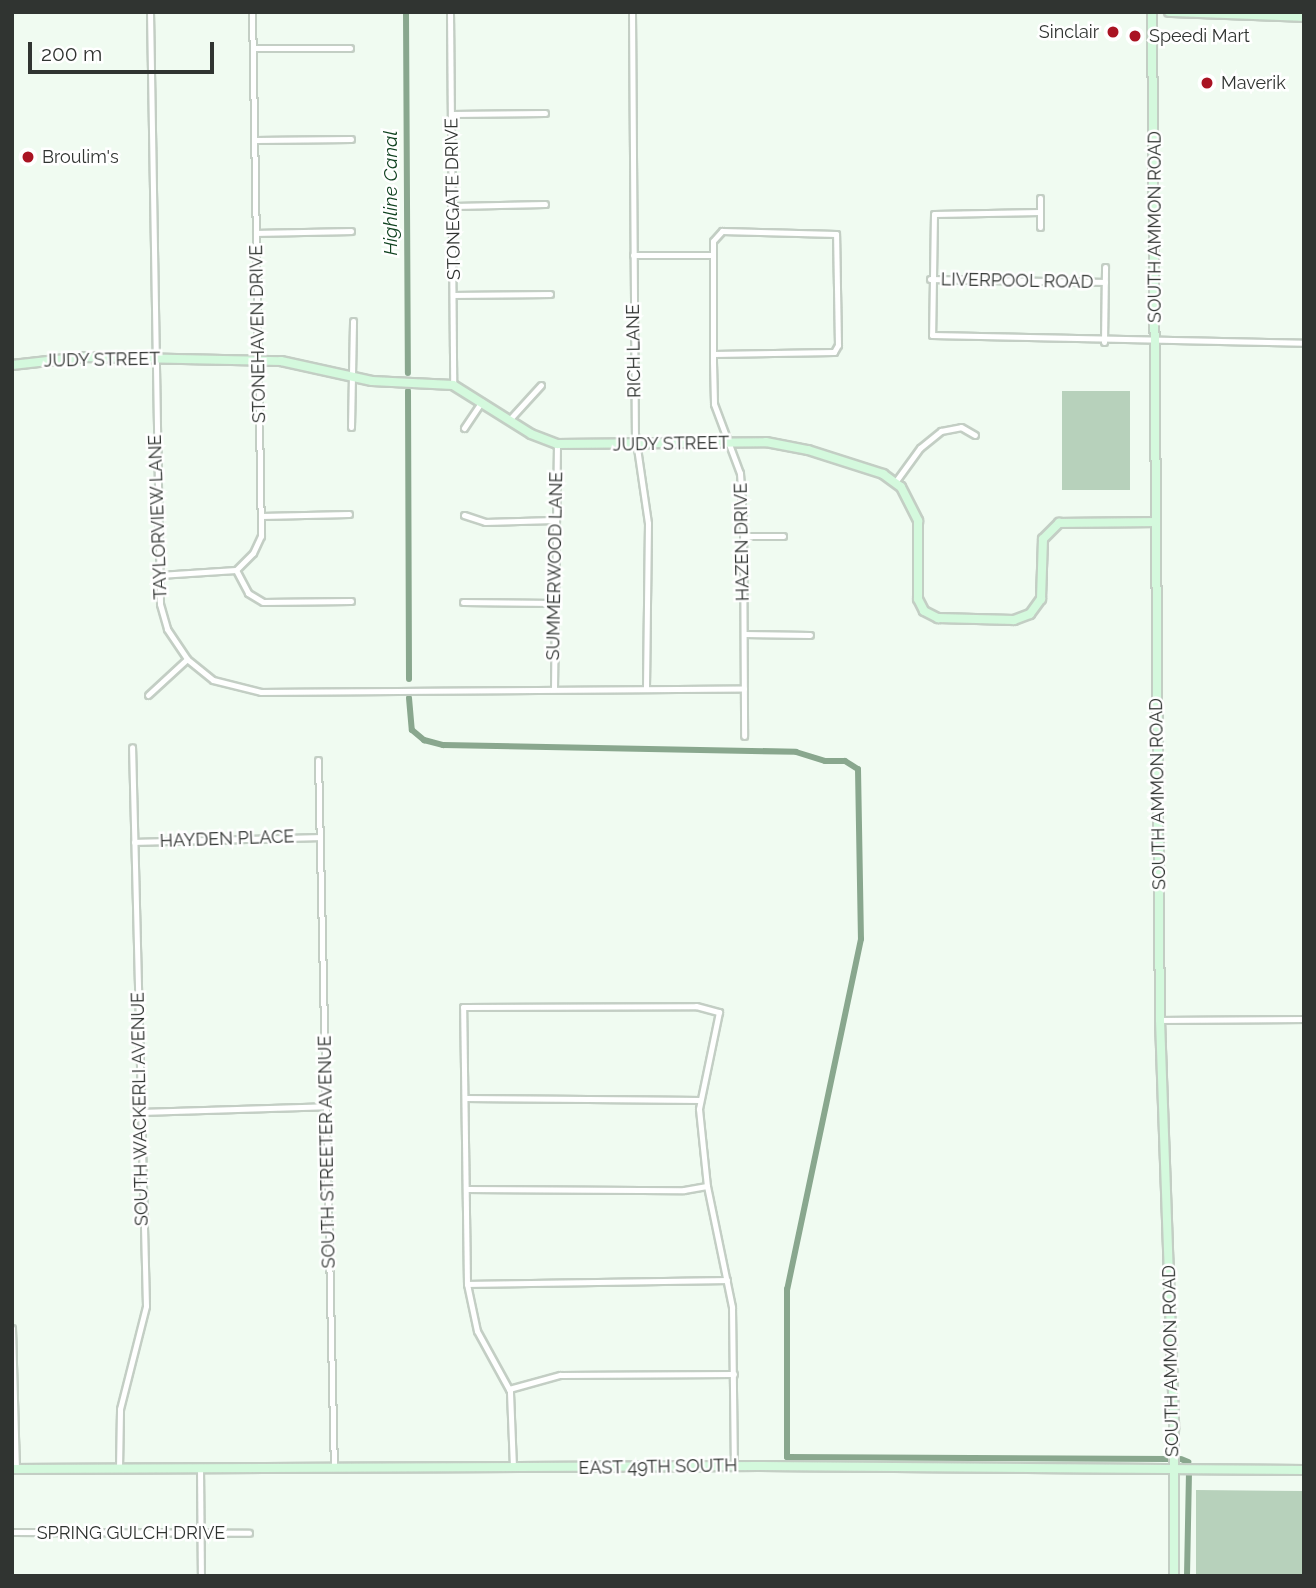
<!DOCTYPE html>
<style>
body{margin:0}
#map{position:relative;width:1316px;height:1588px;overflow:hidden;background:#f0fbf1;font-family:Raleway,sans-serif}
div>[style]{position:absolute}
.green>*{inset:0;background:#b7d1bb}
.canal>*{height:6px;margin:-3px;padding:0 3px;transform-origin:3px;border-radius:3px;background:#89a78e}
.roads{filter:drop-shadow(2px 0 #c3cec4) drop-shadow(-2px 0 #c3cec4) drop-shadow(0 2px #c3cec4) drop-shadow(0 -2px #c3cec4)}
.street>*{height:5px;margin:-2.5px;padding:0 2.5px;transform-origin:2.5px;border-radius:2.5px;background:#fff}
.secondary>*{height:8px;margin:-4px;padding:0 4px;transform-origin:4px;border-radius:4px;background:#d4f9dd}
.dots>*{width:19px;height:19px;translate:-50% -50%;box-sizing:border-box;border:4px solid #fff;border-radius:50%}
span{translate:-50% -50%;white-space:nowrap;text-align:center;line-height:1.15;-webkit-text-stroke:5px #fff;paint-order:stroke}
.poi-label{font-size:18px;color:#303431}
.right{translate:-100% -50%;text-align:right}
.left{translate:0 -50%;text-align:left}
.street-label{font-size:18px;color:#303431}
.water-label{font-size:19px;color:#114321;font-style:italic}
.frame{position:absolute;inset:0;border:14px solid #303431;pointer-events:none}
.scale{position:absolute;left:28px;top:42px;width:186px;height:32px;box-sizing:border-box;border:4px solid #303431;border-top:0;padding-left:9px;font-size:21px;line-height:24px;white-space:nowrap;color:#303431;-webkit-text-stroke:5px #fff;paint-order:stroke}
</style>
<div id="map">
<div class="green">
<div style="clip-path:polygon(1062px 391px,1130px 391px,1130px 490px,1062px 490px)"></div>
<div style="clip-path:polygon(1196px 1490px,1304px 1491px,1304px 1576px,1196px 1576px)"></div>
</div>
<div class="canal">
<div style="left:406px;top:12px;width:361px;rotate:89.7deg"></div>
<div style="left:408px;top:391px;width:288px;rotate:89.8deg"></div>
<div style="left:409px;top:698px;width:32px;rotate:85deg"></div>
<div style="left:412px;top:730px;width:16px;rotate:40deg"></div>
<div style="left:424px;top:740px;width:20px;rotate:15deg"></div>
<div style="left:443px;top:745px;width:353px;rotate:1.1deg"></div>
<div style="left:796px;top:752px;width:30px;rotate:17deg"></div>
<div style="left:825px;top:761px;width:20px"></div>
<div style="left:845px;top:761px;width:15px;rotate:32deg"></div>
<div style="left:858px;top:769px;width:170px;rotate:89deg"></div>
<div style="left:861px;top:939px;width:358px;rotate:101.9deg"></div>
<div style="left:787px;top:1289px;width:168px;rotate:90deg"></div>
<div style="left:787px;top:1457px;width:382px;rotate:0.3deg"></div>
<div style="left:1181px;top:1459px;width:8px;rotate:23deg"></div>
<div style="left:1187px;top:1576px;width:101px;rotate:-88.9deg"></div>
</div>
<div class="roads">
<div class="street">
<div style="left:150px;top:12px;width:592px;rotate:89.03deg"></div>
<div style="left:160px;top:604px;width:26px;rotate:74deg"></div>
<div style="left:167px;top:629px;width:36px;rotate:56deg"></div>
<div style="left:187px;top:659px;width:33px;rotate:39deg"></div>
<div style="left:213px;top:680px;width:49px;rotate:14deg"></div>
<div style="left:261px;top:692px;width:483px;rotate:-0.4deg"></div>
<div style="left:450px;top:12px;width:373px;rotate:89.5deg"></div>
<div style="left:632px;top:12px;width:422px;rotate:89.6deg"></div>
<div style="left:635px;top:434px;width:90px;rotate:81.7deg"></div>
<div style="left:648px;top:523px;width:166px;rotate:90.7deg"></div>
<div style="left:254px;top:48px;width:96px"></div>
<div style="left:452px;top:114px;width:93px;rotate:-0.6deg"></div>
<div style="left:256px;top:140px;width:95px;rotate:-0.6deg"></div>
<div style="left:454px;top:206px;width:91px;rotate:-1.3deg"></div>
<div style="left:1040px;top:212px;width:106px;rotate:178.9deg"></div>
<div style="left:934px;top:214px;width:121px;rotate:90.9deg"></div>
<div style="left:932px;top:335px;width:372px;rotate:1.2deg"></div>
<div style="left:1040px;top:227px;width:29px;rotate:-90deg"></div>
<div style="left:256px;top:233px;width:95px;rotate:-1.2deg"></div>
<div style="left:633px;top:255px;width:80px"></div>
<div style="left:930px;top:279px;width:175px;rotate:1deg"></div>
<div style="left:454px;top:295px;width:96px;rotate:-0.6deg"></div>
<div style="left:1104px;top:342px;width:75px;rotate:-89.2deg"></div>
<div style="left:713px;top:354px;width:121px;rotate:-0.9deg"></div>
<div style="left:834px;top:352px;width:8px;rotate:-60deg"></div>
<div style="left:838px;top:345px;width:111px;rotate:-91deg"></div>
<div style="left:836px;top:234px;width:114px;rotate:-178.5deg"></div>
<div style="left:722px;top:231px;width:13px;rotate:132deg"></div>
<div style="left:713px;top:241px;width:121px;rotate:90deg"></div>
<div style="left:713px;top:362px;width:42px;rotate:88.6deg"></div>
<div style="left:714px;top:404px;width:74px;rotate:69.4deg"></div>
<div style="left:740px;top:473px;width:48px;rotate:86.4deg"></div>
<div style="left:743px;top:521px;width:215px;rotate:89.7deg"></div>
<div style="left:510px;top:419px;width:46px;rotate:-47.6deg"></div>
<div style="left:351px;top:427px;width:106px;rotate:-88.9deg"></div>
<div style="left:464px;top:428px;width:32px;rotate:-56deg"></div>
<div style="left:896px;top:481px;width:41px;rotate:-54deg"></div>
<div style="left:920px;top:448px;width:27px;rotate:-39deg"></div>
<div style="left:941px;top:431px;width:20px;rotate:-11deg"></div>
<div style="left:961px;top:427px;width:16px;rotate:30deg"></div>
<div style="left:464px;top:515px;width:22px;rotate:18deg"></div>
<div style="left:485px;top:522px;width:69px;rotate:-1.7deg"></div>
<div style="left:261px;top:516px;width:88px;rotate:-1.3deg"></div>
<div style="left:744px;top:536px;width:39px"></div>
<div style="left:236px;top:570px;width:26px;rotate:62deg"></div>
<div style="left:248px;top:593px;width:17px;rotate:31deg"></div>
<div style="left:263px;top:602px;width:88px;rotate:-0.7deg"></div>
<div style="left:159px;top:575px;width:77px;rotate:-3.7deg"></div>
<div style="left:236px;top:570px;width:24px;rotate:-45deg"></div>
<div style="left:253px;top:553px;width:19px;rotate:-65deg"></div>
<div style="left:261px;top:536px;width:524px;rotate:-90.98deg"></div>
<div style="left:463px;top:602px;width:91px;rotate:0.6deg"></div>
<div style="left:744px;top:634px;width:66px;rotate:0.9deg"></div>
<div style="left:554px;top:689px;width:245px;rotate:-89.3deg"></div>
<div style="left:148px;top:695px;width:53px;rotate:-42.7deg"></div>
<div style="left:318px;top:760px;width:708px;rotate:88.71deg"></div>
<div style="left:134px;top:842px;width:186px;rotate:-1.5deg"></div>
<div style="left:1160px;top:1020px;width:144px;rotate:-0.4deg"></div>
<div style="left:465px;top:1098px;width:235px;rotate:0.5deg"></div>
<div style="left:140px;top:1112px;width:186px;rotate:-1.8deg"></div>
<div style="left:466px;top:1189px;width:218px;rotate:0.3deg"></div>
<div style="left:684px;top:1190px;width:23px;rotate:-10deg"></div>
<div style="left:467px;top:1284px;width:260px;rotate:-0.9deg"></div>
<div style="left:12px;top:1328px;width:141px;rotate:88.4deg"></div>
<div style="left:509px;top:1389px;width:53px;rotate:-15.4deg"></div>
<div style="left:560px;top:1375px;width:174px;rotate:-0.3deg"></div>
<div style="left:513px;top:1467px;width:76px;rotate:-92.3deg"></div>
<div style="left:510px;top:1391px;width:68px;rotate:-118.8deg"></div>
<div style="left:477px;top:1331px;width:48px;rotate:-102deg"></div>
<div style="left:467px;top:1284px;width:277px;rotate:-90.8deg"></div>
<div style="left:463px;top:1007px;width:233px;rotate:-0.2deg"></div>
<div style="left:696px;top:1006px;width:24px;rotate:15deg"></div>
<div style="left:719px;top:1012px;width:99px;rotate:101.7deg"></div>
<div style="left:699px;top:1109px;width:77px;rotate:84.1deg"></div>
<div style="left:707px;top:1186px;width:124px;rotate:78.3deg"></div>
<div style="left:732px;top:1307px;width:159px;rotate:89.3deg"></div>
<div style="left:119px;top:1468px;width:59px;rotate:-89deg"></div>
<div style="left:120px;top:1409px;width:106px;rotate:-75.8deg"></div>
<div style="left:146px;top:1306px;width:559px;rotate:-91.43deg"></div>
<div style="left:200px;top:1468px;width:108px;rotate:89.5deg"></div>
<div style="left:12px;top:1532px;width:237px;rotate:0.2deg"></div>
</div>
<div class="secondary">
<div style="left:1152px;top:12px;width:1008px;rotate:89.55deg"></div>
<div style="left:1160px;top:1020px;width:409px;rotate:88deg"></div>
<div style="left:1174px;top:1429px;width:147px;rotate:90deg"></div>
<div style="left:1169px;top:12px;width:135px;rotate:2.1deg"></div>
<div style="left:12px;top:365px;width:72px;rotate:-6.3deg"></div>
<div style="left:84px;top:357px;width:197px;rotate:1.2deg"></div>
<div style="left:281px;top:361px;width:93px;rotate:12.4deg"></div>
<div style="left:372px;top:381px;width:81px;rotate:2.8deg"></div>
<div style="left:453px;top:385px;width:92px;rotate:32.1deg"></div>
<div style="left:531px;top:434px;width:28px;rotate:21deg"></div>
<div style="left:557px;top:444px;width:209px;rotate:-0.5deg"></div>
<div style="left:766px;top:442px;width:43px;rotate:10.8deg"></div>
<div style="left:808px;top:450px;width:79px;rotate:17.7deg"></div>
<div style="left:883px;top:474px;width:22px;rotate:36deg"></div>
<div style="left:901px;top:487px;width:38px;rotate:63deg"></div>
<div style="left:918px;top:521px;width:78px;rotate:90deg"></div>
<div style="left:918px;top:599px;width:13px;rotate:63deg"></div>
<div style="left:924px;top:611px;width:16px;rotate:27deg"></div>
<div style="left:938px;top:618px;width:76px;rotate:1.5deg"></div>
<div style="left:1014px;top:620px;width:17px;rotate:-21deg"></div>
<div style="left:1030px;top:614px;width:19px;rotate:-54deg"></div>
<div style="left:1041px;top:599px;width:60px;rotate:-88.1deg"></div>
<div style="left:1043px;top:539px;width:23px;rotate:-45deg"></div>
<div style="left:1059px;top:523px;width:97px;rotate:-0.6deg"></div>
<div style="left:12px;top:1469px;width:748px;rotate:-0.23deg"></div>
<div style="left:760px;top:1466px;width:544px;rotate:0.42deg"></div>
</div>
</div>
<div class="dots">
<div style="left:1113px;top:32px;background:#a91322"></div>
<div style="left:1135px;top:36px;background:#a91322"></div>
<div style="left:1207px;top:83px;background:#a91322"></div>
<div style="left:28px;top:157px;background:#a91322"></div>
</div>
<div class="poi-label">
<span class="right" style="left:1099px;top:32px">Sinclair</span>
<span class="left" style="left:1149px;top:36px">Speedi Mart</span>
<span class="left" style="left:1221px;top:83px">Maverik</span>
<span class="left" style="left:42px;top:157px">Broulim's</span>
</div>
<div class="street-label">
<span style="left:453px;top:199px;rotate:-91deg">STONEGATE DRIVE</span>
<span style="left:1155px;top:227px;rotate:-90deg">SOUTH AMMON ROAD</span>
<span style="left:1017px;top:281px;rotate:1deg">LIVERPOOL ROAD</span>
<span style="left:258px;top:334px;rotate:-91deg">STONEHAVEN DRIVE</span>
<span style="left:634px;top:351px;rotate:-91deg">RICH LANE</span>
<span style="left:102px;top:360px;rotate:-1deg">JUDY STREET</span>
<span style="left:671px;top:444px;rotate:-1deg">JUDY STREET</span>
<span style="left:158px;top:517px;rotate:-92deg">TAYLORVIEW LANE</span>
<span style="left:742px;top:542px;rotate:-91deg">HAZEN DRIVE</span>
<span style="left:555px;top:566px;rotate:-89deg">SUMMERWOOD LANE</span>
<span style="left:1158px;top:794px;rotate:-91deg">SOUTH AMMON ROAD</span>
<span style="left:227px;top:839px;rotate:-2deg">HAYDEN PLACE</span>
<span style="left:140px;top:1109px;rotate:-91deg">SOUTH WACKERLI AVENUE</span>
<span style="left:327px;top:1152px;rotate:-91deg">SOUTH STREETER AVENUE</span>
<span style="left:1171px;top:1361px;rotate:-91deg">SOUTH AMMON ROAD</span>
<span style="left:658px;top:1467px;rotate:-1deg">EAST 49TH SOUTH</span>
<span style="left:131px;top:1533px">SPRING GULCH DRIVE</span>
</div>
<div class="water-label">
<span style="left:391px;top:193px;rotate:-90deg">Highline Canal</span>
</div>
<div class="frame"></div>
<div class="scale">200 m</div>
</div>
